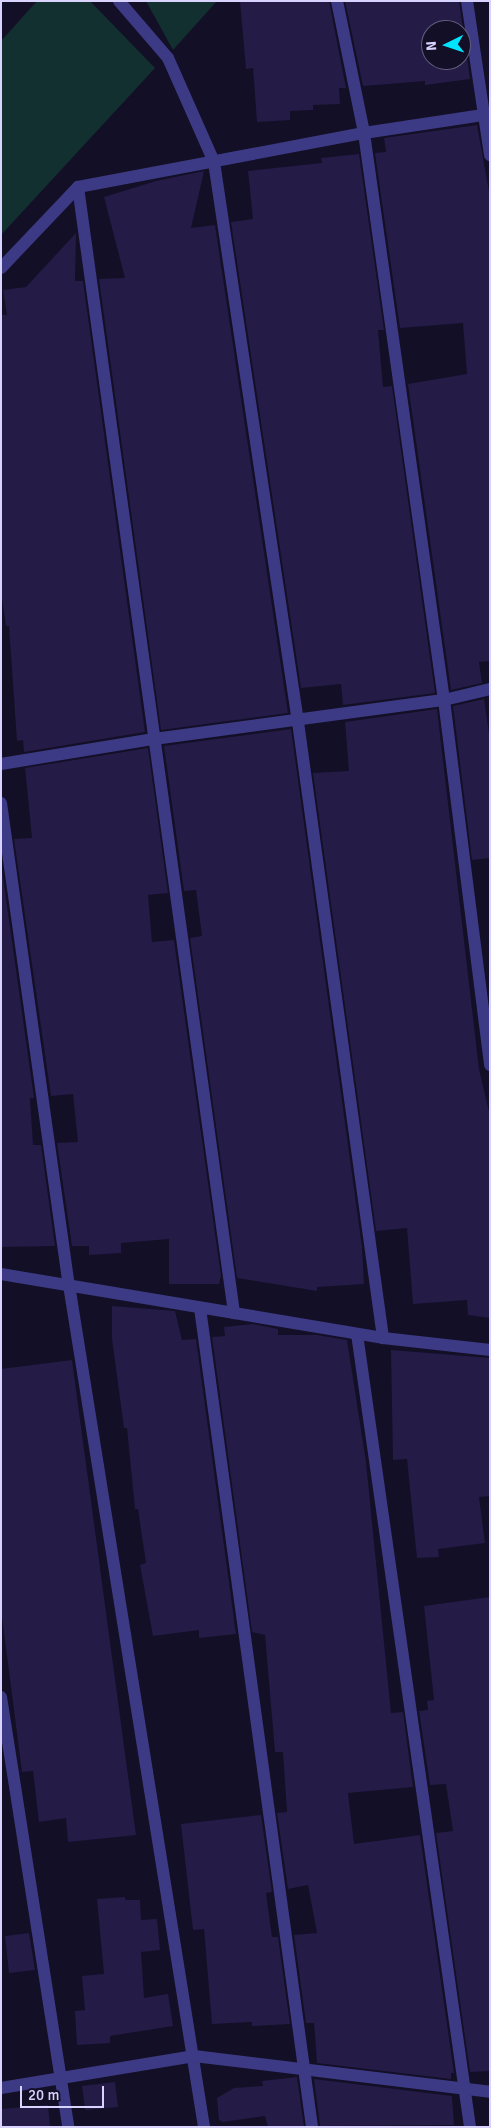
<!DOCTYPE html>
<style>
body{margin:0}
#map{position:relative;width:491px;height:2128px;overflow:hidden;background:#130f26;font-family:Signika,sans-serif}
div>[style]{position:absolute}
.green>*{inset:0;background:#12302f}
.building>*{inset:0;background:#241b47}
.street>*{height:12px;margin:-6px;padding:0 6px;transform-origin:6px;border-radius:6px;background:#3d3a85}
span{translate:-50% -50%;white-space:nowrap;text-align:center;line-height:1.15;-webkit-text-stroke:4.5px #130f26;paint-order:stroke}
.frame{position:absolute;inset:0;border:2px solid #d9d4ff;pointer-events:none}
.north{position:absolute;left:421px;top:20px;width:50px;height:50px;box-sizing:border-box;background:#130f26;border:1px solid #625e7d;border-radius:50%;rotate:266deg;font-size:14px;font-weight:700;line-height:20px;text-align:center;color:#d9d4ff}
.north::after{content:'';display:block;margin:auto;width:18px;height:22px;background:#00e5ff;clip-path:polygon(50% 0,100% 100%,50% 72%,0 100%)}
.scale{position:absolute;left:20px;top:2086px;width:84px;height:22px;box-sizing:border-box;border:2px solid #d9d4ff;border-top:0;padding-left:6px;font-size:15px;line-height:18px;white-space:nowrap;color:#d9d4ff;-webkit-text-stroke:4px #130f26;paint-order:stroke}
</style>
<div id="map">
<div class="green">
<div style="clip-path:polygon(37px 1px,90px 1px,155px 68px,1px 235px,1px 41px)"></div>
<div style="clip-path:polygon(146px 1px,217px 1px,173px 50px)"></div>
</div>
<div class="building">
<div style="clip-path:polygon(240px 1px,329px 1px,346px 88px,339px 88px,340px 104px,313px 105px,313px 110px,290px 111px,290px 120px,257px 122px,253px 68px,246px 69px)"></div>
<div style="clip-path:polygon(evenodd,345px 1px,459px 1px,470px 79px,425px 85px,425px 81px,363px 86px,345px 1px,431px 30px,461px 30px,461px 60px,431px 60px,431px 30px)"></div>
<div style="clip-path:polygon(477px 125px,490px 197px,490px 661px,479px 662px,482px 683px,451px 690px,408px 384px,467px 374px,463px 323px,400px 328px,375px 153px,386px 152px,384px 138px)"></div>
<div style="clip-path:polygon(359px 154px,384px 330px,378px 330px,383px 387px,392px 386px,435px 693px,343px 705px,341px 684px,301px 688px,231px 222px,253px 219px,248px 171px,322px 163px,321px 158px)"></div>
<div style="clip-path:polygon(204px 171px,191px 228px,215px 225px,288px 713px,161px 730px,99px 279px,125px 278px,104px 197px,156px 181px)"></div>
<div style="clip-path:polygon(76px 233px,75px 281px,83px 281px,145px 732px,24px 752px,23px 740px,17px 741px,9px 626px,6px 626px,1px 590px,1px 315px,7px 315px,3px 290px,26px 287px)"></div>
<div style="clip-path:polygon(484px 699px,490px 740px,490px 858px,472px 860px,453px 706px)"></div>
<div style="clip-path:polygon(437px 709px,479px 1069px,490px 1116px,490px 1318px,468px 1315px,467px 1300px,413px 1304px,407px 1228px,376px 1231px,313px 773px,349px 771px,345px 722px)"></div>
<div style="clip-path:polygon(291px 729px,362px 1247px,364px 1284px,317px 1287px,317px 1291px,237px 1278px,190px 938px,202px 936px,196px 890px,184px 891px,164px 746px)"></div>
<div style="clip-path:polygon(148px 748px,168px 893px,148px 895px,152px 942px,174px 940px,221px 1276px,219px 1284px,169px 1284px,169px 1239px,121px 1243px,121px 1253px,89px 1255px,89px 1246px,72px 1246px,57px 1143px,78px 1142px,73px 1094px,51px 1096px,14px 839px,32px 838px,25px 768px)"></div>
<div style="clip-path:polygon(1px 863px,34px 1098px,30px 1098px,33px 1145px,41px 1145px,55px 1246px,1px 1247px)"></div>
<div style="clip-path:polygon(112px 1306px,175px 1311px,182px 1340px,196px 1339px,236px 1634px,199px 1638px,199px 1630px,153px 1636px,140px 1565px,146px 1563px,138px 1509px,135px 1509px,127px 1428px,124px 1428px,112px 1339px)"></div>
<div style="clip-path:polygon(253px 1324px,278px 1329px,278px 1335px,317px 1335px,347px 1340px,366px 1462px,391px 1713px,403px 1712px,413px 1787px,348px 1793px,354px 1844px,420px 1835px,454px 2073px,451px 2073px,451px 2079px,317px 2063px,314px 2023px,306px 2023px,294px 1935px,317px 1933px,308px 1885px,288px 1889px,277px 1813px,287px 1812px,283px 1752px,275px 1752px,265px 1635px,252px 1632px,212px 1337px,225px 1336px,224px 1327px)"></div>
<div style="clip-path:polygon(391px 1350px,490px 1358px,490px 1496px,479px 1497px,485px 1543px,438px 1549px,439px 1557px,417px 1558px,407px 1459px,393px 1460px)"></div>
<div style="clip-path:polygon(72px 1360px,136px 1835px,68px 1842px,66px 1818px,39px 1822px,33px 1771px,22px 1772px,1px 1609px,1px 1369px)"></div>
<div style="clip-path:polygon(490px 1597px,490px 2071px,470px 2072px,436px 1833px,453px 1831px,446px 1784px,430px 1785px,419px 1711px,428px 1710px,427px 1701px,434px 1700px,424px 1606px)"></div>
<div style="clip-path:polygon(261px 1815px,272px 1892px,266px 1893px,272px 1937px,278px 1937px,290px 2024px,252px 2026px,252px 2022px,212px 2024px,204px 1929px,193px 1930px,181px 1824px)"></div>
<div style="clip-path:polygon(125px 1897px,125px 1900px,140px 1900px,141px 1920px,157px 1919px,160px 1950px,141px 1952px,144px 1998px,168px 1994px,173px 2026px,110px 2036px,110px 2043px,77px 2045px,75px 2011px,85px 2010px,82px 1976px,104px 1974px,97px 1899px)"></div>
<div style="clip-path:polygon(29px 1933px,35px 1970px,9px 1973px,5px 1936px)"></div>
<div style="clip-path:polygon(297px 2077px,304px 2127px,268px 2127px,265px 2116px,223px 2122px,219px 2120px,217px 2098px,234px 2088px,263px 2086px,262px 2081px)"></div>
<div style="clip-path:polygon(314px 2079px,452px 2096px,454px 2125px,320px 2126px)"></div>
<div style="clip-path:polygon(115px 2082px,118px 2107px,85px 2110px,82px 2086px)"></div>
<div style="clip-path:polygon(48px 2105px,50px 2127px,1px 2127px,1px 2109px)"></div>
</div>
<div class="street">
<div style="left:119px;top:1px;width:75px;rotate:49.3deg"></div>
<div style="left:168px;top:58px;width:114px;rotate:66.1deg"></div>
<div style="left:214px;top:162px;width:566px;rotate:81.47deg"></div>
<div style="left:298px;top:722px;width:622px;rotate:82.14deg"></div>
<div style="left:337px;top:1px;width:135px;rotate:78.4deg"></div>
<div style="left:364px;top:133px;width:573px;rotate:81.97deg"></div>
<div style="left:444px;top:700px;width:368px;rotate:82.8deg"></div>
<div style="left:467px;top:1px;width:156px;rotate:81.5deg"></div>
<div style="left:78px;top:187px;width:1137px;rotate:82.11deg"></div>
<div style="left:1px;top:268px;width:112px;rotate:-46.5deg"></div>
<div style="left:78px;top:187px;width:291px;rotate:-10.7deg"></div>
<div style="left:364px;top:133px;width:127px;rotate:-8.6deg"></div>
<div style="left:1px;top:764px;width:155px;rotate:-9.3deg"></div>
<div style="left:154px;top:739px;width:293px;rotate:-7.7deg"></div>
<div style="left:444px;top:700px;width:47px;rotate:-13.4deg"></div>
<div style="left:1px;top:803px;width:487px;rotate:82deg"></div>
<div style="left:69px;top:1285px;width:853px;rotate:80.89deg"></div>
<div style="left:1px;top:1274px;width:387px;rotate:9.5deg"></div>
<div style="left:383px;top:1338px;width:108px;rotate:6.4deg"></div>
<div style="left:200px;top:1308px;width:827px;rotate:82.21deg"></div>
<div style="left:357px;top:1334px;width:801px;rotate:81.89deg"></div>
<div style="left:1px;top:1697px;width:435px;rotate:81.1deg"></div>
<div style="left:1px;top:2088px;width:196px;rotate:-9.4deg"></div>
<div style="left:194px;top:2056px;width:298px;rotate:6.9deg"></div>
</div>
<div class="frame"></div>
<div class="north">N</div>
<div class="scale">20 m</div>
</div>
